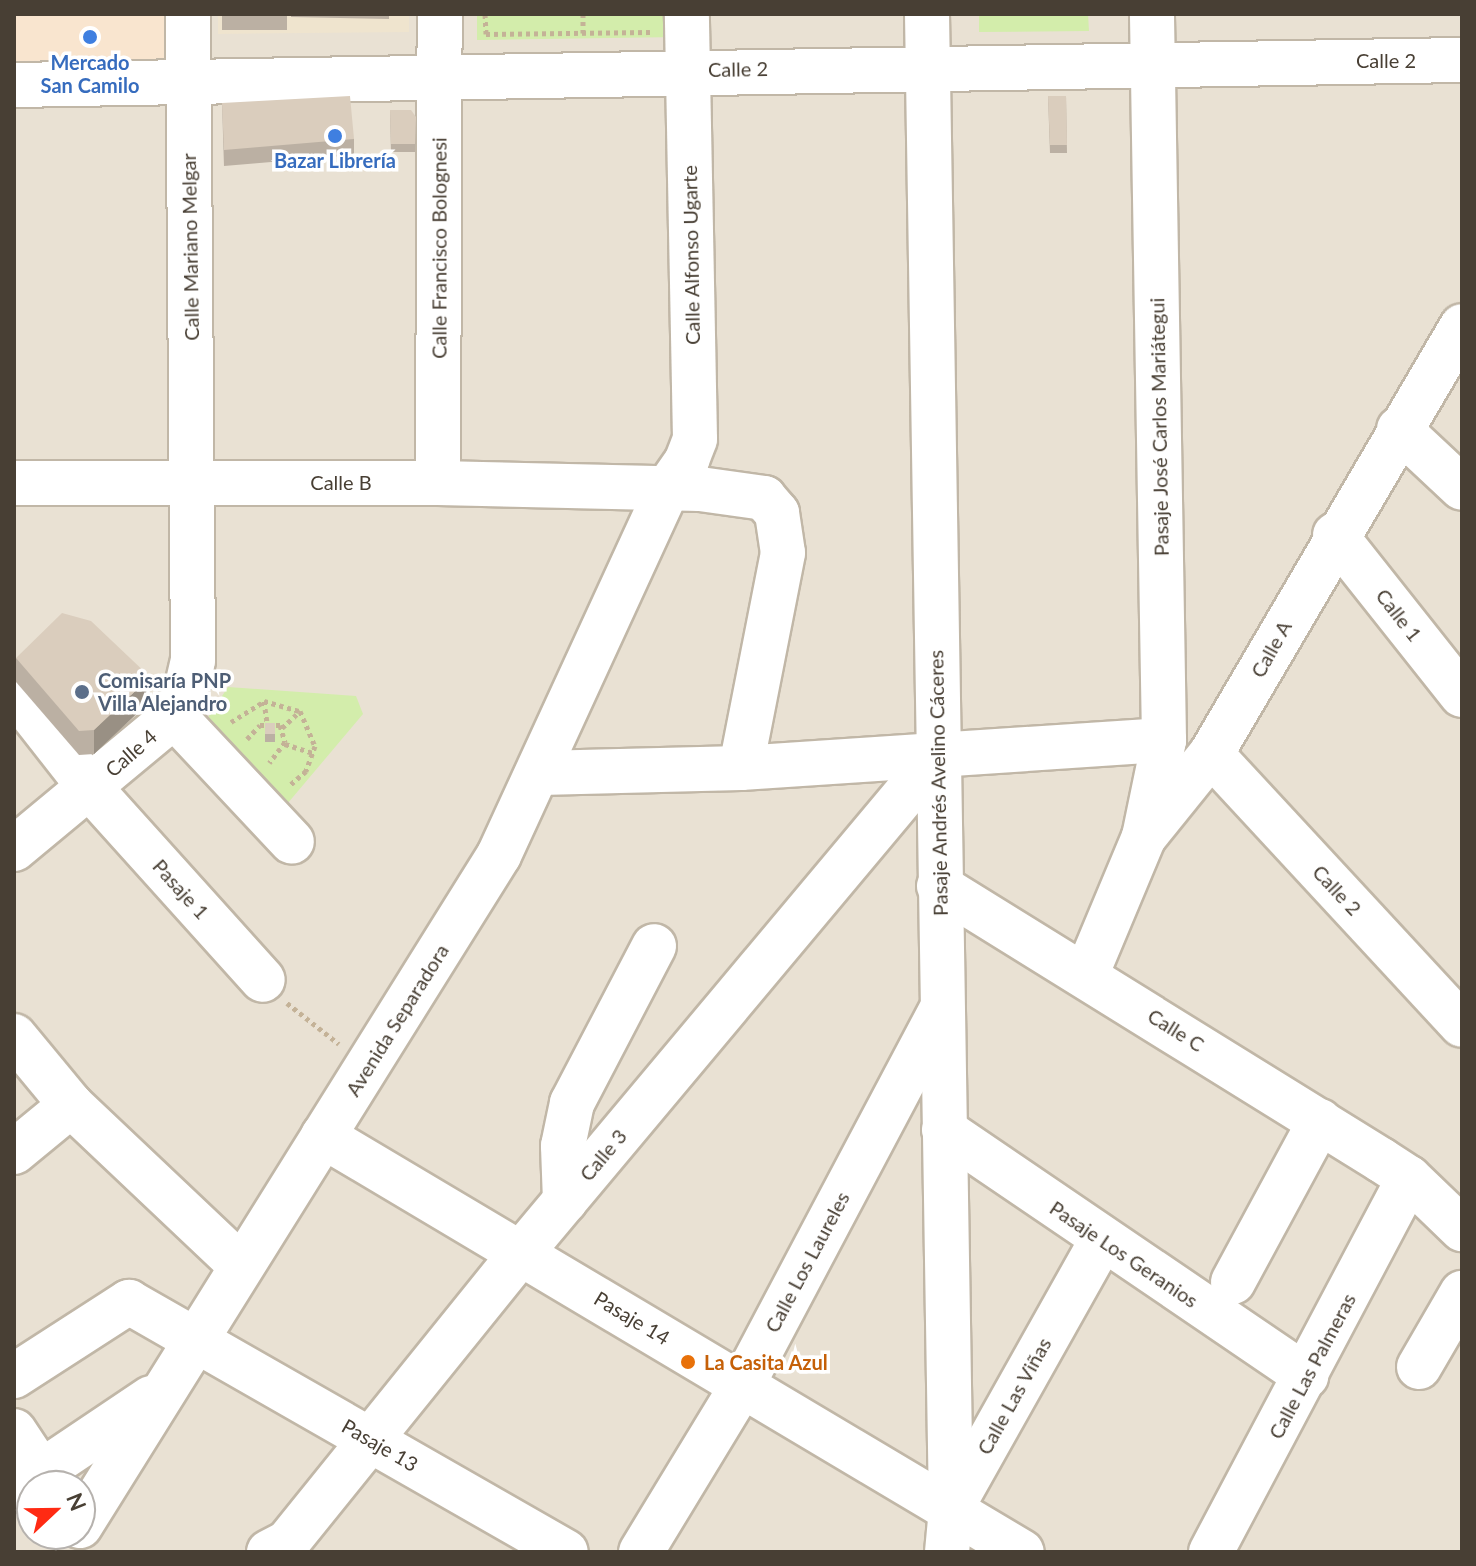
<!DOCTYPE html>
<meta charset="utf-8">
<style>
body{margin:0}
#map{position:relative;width:1476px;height:1566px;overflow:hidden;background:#f5efe6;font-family:Lato,sans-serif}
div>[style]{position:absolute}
.residential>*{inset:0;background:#e9e1d3}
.commercial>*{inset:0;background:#f9e5cf}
.education>*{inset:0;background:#efe4ce}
.green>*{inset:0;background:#d3edab}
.path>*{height:5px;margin-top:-2.5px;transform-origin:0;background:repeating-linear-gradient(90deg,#c4b297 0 4px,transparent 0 8px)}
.roads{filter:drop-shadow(2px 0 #c1b7a7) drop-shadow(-2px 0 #c1b7a7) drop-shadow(0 2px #c1b7a7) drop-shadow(0 -2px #c1b7a7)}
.minor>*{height:44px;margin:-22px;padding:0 22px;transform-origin:22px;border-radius:22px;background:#fff}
.wall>*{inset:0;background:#bbb0a3}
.shaded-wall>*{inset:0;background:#999084}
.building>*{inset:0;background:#dacdbd}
.dots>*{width:22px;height:22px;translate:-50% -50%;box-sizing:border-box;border:4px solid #fff;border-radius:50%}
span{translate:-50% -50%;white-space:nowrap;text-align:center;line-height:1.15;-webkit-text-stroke:7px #fff;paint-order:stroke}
.street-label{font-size:20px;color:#483f34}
.shop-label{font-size:20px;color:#366cbe;font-weight:700}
.service-label{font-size:20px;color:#4e5e75;font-weight:700}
.left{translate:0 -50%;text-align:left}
.food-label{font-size:20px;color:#c56008;font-weight:700}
.frame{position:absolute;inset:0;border:16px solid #483f34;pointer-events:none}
.north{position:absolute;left:16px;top:1470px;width:80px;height:80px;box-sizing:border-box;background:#fff;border:2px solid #b6b2ae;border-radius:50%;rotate:68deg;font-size:22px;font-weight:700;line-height:32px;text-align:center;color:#483f34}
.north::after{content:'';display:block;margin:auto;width:28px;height:36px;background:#ff2a13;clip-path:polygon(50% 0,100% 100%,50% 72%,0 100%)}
</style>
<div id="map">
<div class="residential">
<div style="clip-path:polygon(evenodd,14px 14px,1462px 14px,1462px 1552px,14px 1552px,14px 14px,32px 1486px,80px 1486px,80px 1534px,32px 1534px,32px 1486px)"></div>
</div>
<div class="commercial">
<div style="clip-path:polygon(14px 14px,166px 14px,167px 60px,14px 61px)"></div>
</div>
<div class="education">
<div style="clip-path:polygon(218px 14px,409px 14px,409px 32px,218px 34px)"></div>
</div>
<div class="green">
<div style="clip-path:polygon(477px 14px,679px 14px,679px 37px,477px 40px)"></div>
<div style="clip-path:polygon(979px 14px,1088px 14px,1089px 31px,979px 32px)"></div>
<div style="clip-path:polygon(228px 687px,356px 696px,363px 714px,282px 810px,205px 722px)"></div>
</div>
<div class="path">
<div style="left:485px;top:14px;width:20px;rotate:87deg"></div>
<div style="left:486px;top:34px;width:164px;rotate:-0.7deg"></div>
<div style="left:583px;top:14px;width:19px;rotate:90deg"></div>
<div style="left:264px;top:701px;width:21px;rotate:82deg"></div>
<div style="left:231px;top:722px;width:39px;rotate:-32deg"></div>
<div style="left:264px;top:701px;width:37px;rotate:16deg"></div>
<div style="left:300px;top:711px;width:38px;rotate:67deg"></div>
<div style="left:315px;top:746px;width:27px;rotate:110deg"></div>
<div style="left:306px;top:771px;width:21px;rotate:139deg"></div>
<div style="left:282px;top:728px;width:25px;rotate:-43deg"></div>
<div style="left:247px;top:739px;width:19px;rotate:-47deg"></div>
<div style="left:260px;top:725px;width:20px"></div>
<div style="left:280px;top:725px;width:18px;rotate:74deg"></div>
<div style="left:285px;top:742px;width:26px;rotate:127deg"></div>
<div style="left:285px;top:744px;width:29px;rotate:18deg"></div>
<div style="left:287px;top:1003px;width:66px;rotate:38.3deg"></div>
</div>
<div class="roads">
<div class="minor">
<div style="left:927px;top:14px;width:1495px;rotate:89.08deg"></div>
<div style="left:951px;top:1509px;width:43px;rotate:95.3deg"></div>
<div style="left:14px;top:85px;width:1448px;rotate:-0.99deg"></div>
<div style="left:1399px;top:429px;width:86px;rotate:43.1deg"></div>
<div style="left:14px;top:483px;width:424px"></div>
<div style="left:438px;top:483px;width:262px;rotate:1.3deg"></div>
<div style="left:700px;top:489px;width:65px;rotate:8deg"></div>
<div style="left:764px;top:498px;width:20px;rotate:49deg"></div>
<div style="left:777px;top:513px;width:40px;rotate:81.5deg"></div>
<div style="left:783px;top:553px;width:219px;rotate:101.1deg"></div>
<div style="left:438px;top:483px;width:469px;rotate:-89.8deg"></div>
<div style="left:1335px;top:535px;width:204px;rotate:51.6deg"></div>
<div style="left:14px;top:691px;width:123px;rotate:51.9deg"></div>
<div style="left:90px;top:788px;width:258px;rotate:48deg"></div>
<div style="left:172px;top:714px;width:175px;rotate:46.8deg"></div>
<div style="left:1211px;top:754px;width:369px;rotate:47.2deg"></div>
<div style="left:540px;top:773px;width:201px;rotate:-1.4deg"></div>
<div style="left:741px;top:768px;width:424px;rotate:-3.8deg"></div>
<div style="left:1144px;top:837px;width:99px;rotate:-78.3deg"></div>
<div style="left:1164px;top:740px;width:726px;rotate:-90.95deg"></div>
<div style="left:14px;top:849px;width:191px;rotate:-39.7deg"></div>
<div style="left:161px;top:727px;width:36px;rotate:-51deg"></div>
<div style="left:184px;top:699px;width:39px;rotate:-77deg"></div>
<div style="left:193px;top:661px;width:647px;rotate:-90.44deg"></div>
<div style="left:939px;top:886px;width:520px;rotate:31.8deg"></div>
<div style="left:1381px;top:1160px;width:33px;rotate:33deg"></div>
<div style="left:1409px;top:1178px;width:74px;rotate:43.9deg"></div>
<div style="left:1087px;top:973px;width:147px;rotate:-67.3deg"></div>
<div style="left:1144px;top:837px;width:107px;rotate:-51.1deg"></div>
<div style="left:1211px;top:754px;width:496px;rotate:-59.6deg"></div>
<div style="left:14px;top:1036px;width:89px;rotate:50.4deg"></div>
<div style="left:71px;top:1105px;width:231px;rotate:43.4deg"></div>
<div style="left:944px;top:1130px;width:438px;rotate:34.2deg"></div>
<div style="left:323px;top:1136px;width:813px;rotate:30.76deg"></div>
<div style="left:14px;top:1152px;width:74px;rotate:-39.5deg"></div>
<div style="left:565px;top:1201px;width:55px;rotate:-92.1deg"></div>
<div style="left:563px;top:1146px;width:44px;rotate:-78.2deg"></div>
<div style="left:572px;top:1103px;width:177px;rotate:-62.4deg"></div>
<div style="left:1233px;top:1282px;width:183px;rotate:-61.6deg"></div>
<div style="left:1419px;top:1367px;width:86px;rotate:-59.8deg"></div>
<div style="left:14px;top:1376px;width:137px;rotate:-32.8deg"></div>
<div style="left:129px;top:1302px;width:503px;rotate:29.77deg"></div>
<div style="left:14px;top:1431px;width:50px;rotate:56.3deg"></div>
<div style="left:14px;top:1490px;width:165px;rotate:-33.9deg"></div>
<div style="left:952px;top:1507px;width:306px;rotate:-60.7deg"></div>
<div style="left:80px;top:1526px;width:791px;rotate:-58.02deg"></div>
<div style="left:499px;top:855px;width:403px;rotate:-65.3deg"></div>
<div style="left:667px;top:489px;width:35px;rotate:-55deg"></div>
<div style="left:687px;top:460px;width:22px;rotate:-69deg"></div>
<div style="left:695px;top:439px;width:425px;rotate:-91.1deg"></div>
<div style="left:269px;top:1552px;width:20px;rotate:-27deg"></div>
<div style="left:287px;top:1543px;width:374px;rotate:-51.1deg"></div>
<div style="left:522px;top:1252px;width:647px;rotate:-50.08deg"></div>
<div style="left:641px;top:1552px;width:197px;rotate:-58.7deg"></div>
<div style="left:743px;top:1384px;width:421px;rotate:-62.1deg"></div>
<div style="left:1211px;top:1552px;width:423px;rotate:-62.1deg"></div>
</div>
</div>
<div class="wall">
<div style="clip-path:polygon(222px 14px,287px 14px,287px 30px,222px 30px)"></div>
<div style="clip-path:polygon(291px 14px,389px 14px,389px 19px,291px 17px)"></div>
<div style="clip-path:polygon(1048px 96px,1066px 96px,1067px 153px,1050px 153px)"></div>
<div style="clip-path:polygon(222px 103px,354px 139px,354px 155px,224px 166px)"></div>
<div style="clip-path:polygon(390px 110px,416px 117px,415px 152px,391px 152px)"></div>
<div style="clip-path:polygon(16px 658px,150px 701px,94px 754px,79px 755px,16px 682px)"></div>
<div style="clip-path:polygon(265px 723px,275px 723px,275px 742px,265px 742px)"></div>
</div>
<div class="shaded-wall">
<div style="clip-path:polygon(150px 677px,150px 701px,94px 754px,94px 730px)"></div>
</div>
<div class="building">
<div style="clip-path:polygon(350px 96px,354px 139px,224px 150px,222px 103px)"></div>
<div style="clip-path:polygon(1048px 96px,1066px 96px,1067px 145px,1050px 145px)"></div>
<div style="clip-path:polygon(390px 110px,411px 110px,416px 117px,415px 144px,391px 144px)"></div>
<div style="clip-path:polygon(62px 613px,91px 621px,150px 677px,94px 730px,79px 731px,16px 658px)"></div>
<div style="clip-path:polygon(265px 723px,275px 723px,275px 734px,265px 734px)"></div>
</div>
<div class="dots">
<div style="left:90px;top:37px;background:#3f7fe0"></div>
<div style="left:335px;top:136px;background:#3f7fe0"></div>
<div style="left:82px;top:692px;background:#5c6f8a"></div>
<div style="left:688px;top:1362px;background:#e8710a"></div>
</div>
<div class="street-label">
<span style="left:1386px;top:60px">Calle 2</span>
<span style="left:738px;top:69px;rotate:-1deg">Calle 2</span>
<span style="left:190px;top:247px;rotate:-91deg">Calle Mariano Melgar</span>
<span style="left:439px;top:248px;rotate:-90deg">Calle Francisco Bolognesi</span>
<span style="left:691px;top:255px;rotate:-91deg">Calle Alfonso Ugarte</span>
<span style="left:1159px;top:427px;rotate:-91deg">Pasaje José Carlos Mariátegui</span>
<span style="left:341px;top:482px">Calle B</span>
<span style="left:1399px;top:615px;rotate:52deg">Calle 1</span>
<span style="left:1271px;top:649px;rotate:-61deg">Calle A</span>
<span style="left:131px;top:753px;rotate:-41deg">Calle 4</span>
<span style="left:938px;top:783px;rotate:-91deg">Pasaje Andrés Avelino Cáceres</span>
<span style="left:181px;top:889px;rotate:48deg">Pasaje 1</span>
<span style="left:1337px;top:890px;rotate:47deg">Calle 2</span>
<span style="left:397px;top:1020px;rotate:-58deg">Avenida Separadora</span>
<span style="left:1176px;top:1030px;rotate:32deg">Calle C</span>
<span style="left:603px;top:1155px;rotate:-50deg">Calle 3</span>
<span style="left:1124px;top:1254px;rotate:34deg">Pasaje Los Geranios</span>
<span style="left:807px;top:1262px;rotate:-62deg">Calle Los Laureles</span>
<span style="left:632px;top:1318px;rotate:31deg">Pasaje 14</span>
<span style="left:1312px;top:1366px;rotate:-62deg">Calle Las Palmeras</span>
<span style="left:1014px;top:1396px;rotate:-61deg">Calle Las Viñas</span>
<span style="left:380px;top:1445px;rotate:30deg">Pasaje 13</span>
</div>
<div class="shop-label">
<span style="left:90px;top:74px">Mercado<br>San Camilo</span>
<span style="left:335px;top:160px">Bazar Librería</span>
</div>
<div class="service-label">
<span class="left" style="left:98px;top:692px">Comisaría PNP<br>Villa Alejandro</span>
</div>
<div class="food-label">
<span class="left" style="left:704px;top:1362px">La Casita Azul</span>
</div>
<div class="frame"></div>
<div class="north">N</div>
</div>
